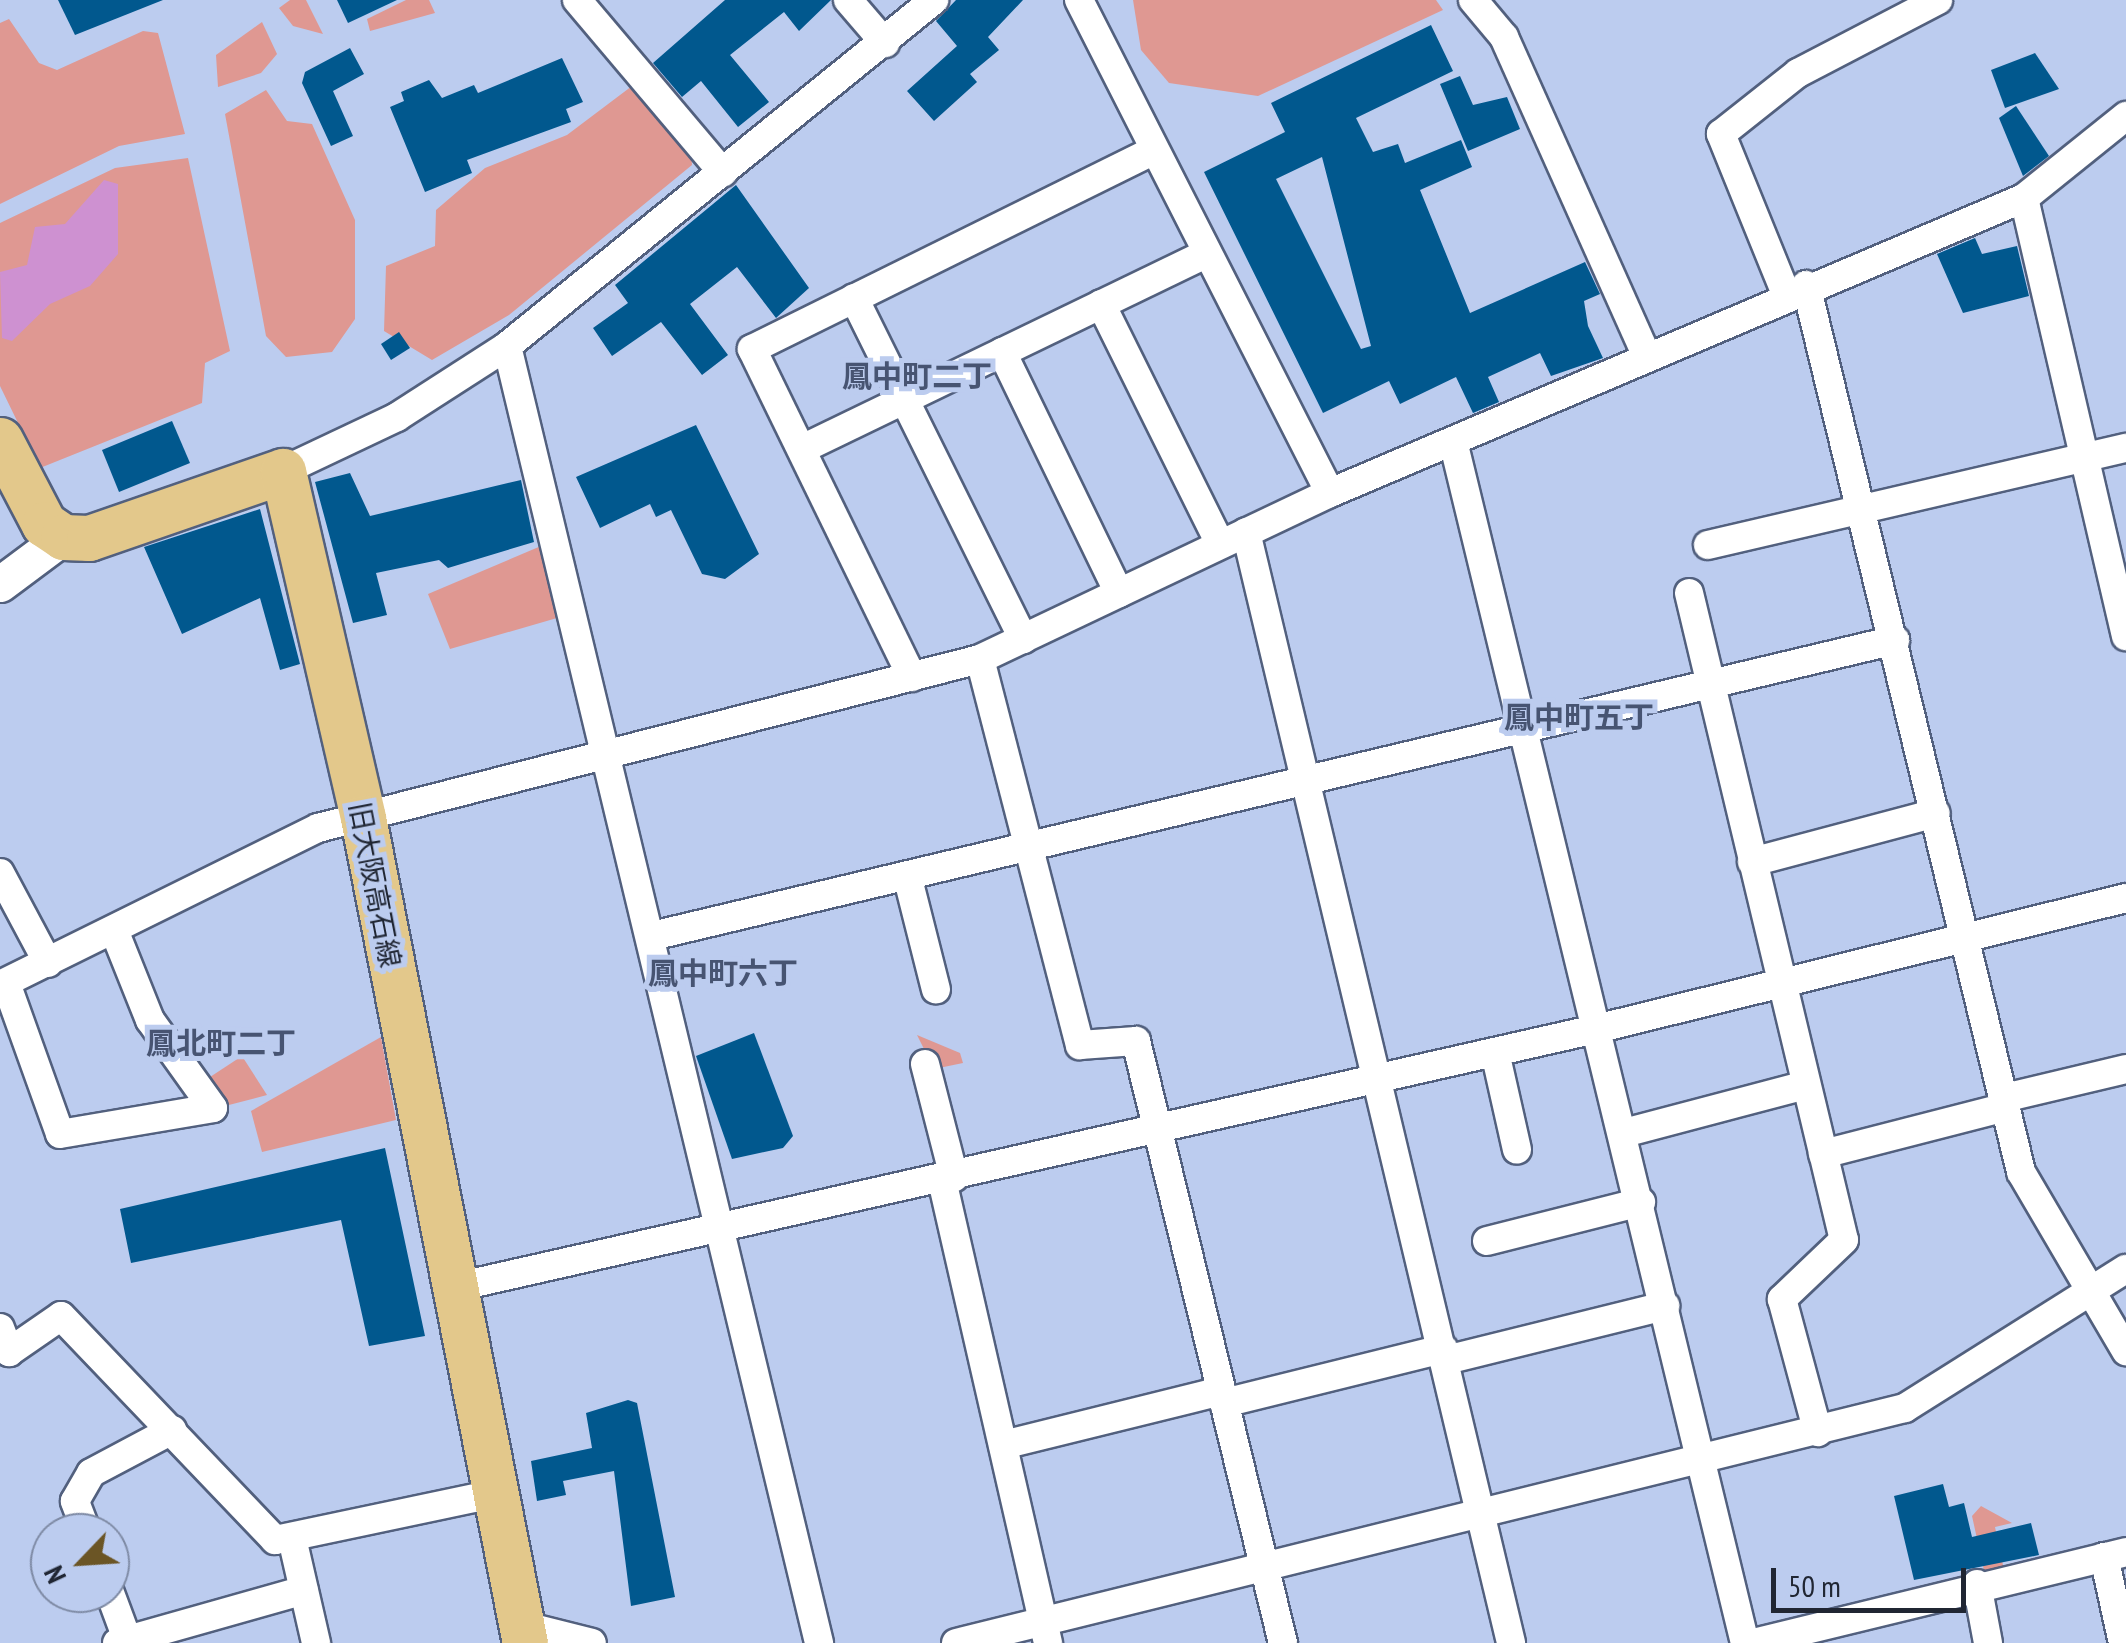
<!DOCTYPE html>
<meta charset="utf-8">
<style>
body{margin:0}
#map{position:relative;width:2126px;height:1643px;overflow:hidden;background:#bcccef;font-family:"PT Sans Narrow","Noto Sans JP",sans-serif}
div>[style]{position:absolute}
.green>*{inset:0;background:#df9892}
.water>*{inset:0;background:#ce91d1}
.building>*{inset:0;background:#01588e}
.roads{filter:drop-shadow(2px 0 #52607e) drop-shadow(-2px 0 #52607e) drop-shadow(0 2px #52607e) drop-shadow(0 -2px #52607e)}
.minor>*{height:28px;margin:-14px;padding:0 14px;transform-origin:14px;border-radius:14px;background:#fff}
.tertiary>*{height:35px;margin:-17.5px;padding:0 17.5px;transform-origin:17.5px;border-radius:17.5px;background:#fff}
.primary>*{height:45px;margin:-22.5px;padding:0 22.5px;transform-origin:22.5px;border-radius:22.5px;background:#e3c88b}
span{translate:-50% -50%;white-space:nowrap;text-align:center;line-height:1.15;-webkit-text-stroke:10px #bcccef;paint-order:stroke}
.street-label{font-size:28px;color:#202633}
.neighbourhood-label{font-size:30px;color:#475472;font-weight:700}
.north{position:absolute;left:30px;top:1513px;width:100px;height:100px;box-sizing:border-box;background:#bcccef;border:2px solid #7e8aa4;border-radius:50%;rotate:245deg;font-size:28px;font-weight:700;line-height:40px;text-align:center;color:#202633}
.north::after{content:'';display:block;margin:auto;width:35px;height:45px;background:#6b5525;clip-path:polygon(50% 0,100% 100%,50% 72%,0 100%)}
.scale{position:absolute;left:1771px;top:1568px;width:195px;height:45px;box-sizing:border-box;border:5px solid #202633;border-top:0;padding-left:12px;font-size:30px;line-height:35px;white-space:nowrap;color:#202633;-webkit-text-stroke:8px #bcccef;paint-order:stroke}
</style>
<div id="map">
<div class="green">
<div style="clip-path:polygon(290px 0,306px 0,323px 34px,293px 26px,279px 8px)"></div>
<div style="clip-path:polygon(406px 0,429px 0,435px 13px,370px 31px,367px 19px)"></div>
<div style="clip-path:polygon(1133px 0,1436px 0,1443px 10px,1258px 96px,1169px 83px,1141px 50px)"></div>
<div style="clip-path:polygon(9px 19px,39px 63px,57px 70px,143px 31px,158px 33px,185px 134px,119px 146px,0 204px,0 23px)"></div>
<div style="clip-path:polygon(262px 22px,277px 54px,261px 73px,218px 87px,216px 55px)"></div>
<div style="clip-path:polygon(632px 86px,691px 152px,692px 165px,509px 315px,432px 360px,384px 331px,386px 266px,435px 246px,436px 210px,485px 168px,567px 135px)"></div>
<div style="clip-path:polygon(266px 90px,287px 121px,312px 124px,355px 220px,355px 319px,332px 352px,286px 357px,266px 336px,225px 114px)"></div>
<div style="clip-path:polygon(188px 158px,230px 351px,205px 363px,202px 403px,40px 468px,0 386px,0 223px,115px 168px)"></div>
<div style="clip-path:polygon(541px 546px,557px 618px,450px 649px,428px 594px)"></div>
<div style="clip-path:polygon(917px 1035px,960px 1053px,963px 1063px,934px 1069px)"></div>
<div style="clip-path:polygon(381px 1037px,396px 1120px,262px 1152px,251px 1111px)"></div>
<div style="clip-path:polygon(242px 1056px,267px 1095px,225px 1106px,207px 1079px)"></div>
<div style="clip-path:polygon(1981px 1506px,2012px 1523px,1995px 1527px,2004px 1570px,1985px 1575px,1972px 1516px)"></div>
</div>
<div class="water">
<div style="clip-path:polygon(104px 180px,118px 184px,118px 254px,90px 286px,50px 304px,12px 341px,2px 338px,0 272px,27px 265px,35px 227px,65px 224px)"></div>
</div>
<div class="building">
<div style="clip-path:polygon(58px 0,163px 0,75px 35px)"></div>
<div style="clip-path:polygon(337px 0,397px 0,348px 23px)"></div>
<div style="clip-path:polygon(725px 0,831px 0,799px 31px,784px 12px,730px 55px,769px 102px,738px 127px,701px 81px,682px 97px,653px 63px)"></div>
<div style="clip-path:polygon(956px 0,1023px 0,988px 37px,999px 50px,970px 74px,977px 82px,934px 121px,907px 91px,957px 46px,936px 21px)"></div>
<div style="clip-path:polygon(evenodd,1431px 25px,1453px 71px,1356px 118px,1373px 152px,1398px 144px,1405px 163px,1461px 140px,1472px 167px,1420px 190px,1470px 313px,1585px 262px,1600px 294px,1584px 301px,1588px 326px,1603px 358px,1551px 376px,1540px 353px,1488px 377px,1499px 402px,1473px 413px,1456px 377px,1400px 404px,1389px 381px,1323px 413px,1204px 172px,1285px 132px,1271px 103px,1431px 25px,1322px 157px,1371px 346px,1361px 349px,1276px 179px,1322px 157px)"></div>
<div style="clip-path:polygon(350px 48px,364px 74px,333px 91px,353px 136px,331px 146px,302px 83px,305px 72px)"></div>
<div style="clip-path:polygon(2035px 53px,2059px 89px,2005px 108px,1991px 70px)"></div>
<div style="clip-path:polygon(562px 58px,583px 102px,566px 109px,571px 122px,467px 160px,472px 173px,425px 192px,390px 107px,404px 101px,401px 92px,429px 80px,442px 98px,474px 85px,478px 93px)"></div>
<div style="clip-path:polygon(1460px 76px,1473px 105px,1507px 97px,1520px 129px,1468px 151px,1440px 84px)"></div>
<div style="clip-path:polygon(2016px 106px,2049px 156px,2023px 176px,1999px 118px)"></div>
<div style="clip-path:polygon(736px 185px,809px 288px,776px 318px,737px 267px,690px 304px,728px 355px,702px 375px,661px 322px,612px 356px,593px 328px,628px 303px,615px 285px)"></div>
<div style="clip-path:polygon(1975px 238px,1982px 254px,2017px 246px,2029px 296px,1963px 313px,1937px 254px)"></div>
<div style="clip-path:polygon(399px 332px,410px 348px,391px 360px,381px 344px)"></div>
<div style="clip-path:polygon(172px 421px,190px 463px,119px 492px,102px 450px)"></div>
<div style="clip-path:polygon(696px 425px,759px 554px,725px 579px,702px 574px,671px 510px,656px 517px,650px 504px,600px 528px,576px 477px)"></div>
<div style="clip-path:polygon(350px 473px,370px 516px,521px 480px,534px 542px,448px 568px,439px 560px,376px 573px,387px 615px,353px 623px,315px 482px)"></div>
<div style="clip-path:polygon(260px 509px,300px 664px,280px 670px,260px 598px,182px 634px,144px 547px)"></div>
<div style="clip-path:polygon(754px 1033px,793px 1136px,783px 1148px,732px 1159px,696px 1056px)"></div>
<div style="clip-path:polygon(385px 1148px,425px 1336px,369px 1346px,341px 1220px,131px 1263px,120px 1209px)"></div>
<div style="clip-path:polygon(628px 1400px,637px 1403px,675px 1597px,631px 1606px,614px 1471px,563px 1481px,566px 1495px,537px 1501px,531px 1461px,592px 1448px,586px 1413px)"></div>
<div style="clip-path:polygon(1943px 1484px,1949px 1507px,1964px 1503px,1972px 1537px,2031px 1523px,2039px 1555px,1914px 1580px,1894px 1496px)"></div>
</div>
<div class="roads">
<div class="minor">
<div style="left:577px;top:0;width:226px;rotate:49.8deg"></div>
<div style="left:848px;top:0;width:57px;rotate:49.3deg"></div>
<div style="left:1079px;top:0;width:553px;rotate:63.02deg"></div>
<div style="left:1473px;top:0;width:48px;rotate:50deg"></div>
<div style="left:1504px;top:37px;width:350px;rotate:65.9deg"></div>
<div style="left:2024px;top:198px;width:450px;rotate:76.9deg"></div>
<div style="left:1806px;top:285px;width:913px;rotate:76.37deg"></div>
<div style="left:2021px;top:1172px;width:208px;rotate:59.6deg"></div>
<div style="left:1786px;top:294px;width:173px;rotate:-112.1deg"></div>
<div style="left:1721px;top:134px;width:98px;rotate:-38.4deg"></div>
<div style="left:1798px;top:73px;width:158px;rotate:-27.5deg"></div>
<div style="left:854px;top:298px;width:381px;rotate:63.6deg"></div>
<div style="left:1101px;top:304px;width:268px;rotate:63.6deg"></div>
<div style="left:507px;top:346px;width:1334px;rotate:76.47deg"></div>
<div style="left:1002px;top:352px;width:268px;rotate:64.1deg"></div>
<div style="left:1453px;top:441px;width:1237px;rotate:76.35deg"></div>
<div style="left:802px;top:449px;width:450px;rotate:-25.8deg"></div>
<div style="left:283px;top:471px;width:126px;rotate:-25.3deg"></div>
<div style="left:397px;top:417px;width:131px;rotate:-32.8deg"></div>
<div style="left:507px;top:346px;width:550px;rotate:-39.02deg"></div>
<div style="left:1246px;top:532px;width:1142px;rotate:76.58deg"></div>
<div style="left:1708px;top:545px;width:429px;rotate:-13.1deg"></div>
<div style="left:1689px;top:593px;width:665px;rotate:76.53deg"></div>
<div style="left:1844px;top:1240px;width:86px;rotate:136.4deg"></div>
<div style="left:1782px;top:1299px;width:138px;rotate:74.9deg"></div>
<div style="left:980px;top:659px;width:399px;rotate:75.5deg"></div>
<div style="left:1080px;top:1045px;width:56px;rotate:-4.1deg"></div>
<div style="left:1136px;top:1041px;width:620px;rotate:76.28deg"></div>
<div style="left:912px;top:677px;width:365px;rotate:-116deg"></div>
<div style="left:752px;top:349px;width:447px;rotate:-26.3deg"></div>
<div style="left:1752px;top:862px;width:190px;rotate:-14.9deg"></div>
<div style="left:0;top:873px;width:102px;rotate:61.9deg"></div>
<div style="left:908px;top:879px;width:114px;rotate:75.8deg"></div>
<div style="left:652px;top:936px;width:1278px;rotate:-13.39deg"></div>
<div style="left:6px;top:983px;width:160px;rotate:70.3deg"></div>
<div style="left:60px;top:1134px;width:155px;rotate:-9.6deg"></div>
<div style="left:213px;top:1108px;width:108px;rotate:-125.6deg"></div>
<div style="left:150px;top:1020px;width:97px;rotate:-111.8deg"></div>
<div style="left:0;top:985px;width:355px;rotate:-26.3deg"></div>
<div style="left:318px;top:828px;width:683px;rotate:-14.32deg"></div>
<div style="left:980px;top:659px;width:387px;rotate:-25.4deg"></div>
<div style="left:1330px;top:493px;width:754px;rotate:-23.03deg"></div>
<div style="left:2024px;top:198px;width:131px;rotate:-38.8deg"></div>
<div style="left:1495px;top:1052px;width:100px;rotate:77.3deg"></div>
<div style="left:925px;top:1064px;width:117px;rotate:75.6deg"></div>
<div style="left:2004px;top:1098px;width:125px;rotate:-13.4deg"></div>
<div style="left:1624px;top:1133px;width:188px;rotate:-14.8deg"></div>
<div style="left:1823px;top:1154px;width:189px;rotate:-14.4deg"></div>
<div style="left:942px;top:1180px;width:475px;rotate:77.1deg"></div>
<div style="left:1487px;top:1241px;width:159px;rotate:-14.2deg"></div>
<div style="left:452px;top:1288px;width:1177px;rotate:-12.76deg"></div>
<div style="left:1600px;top:1028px;width:542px;rotate:-13.88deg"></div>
<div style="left:0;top:1328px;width:26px;rotate:69deg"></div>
<div style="left:9px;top:1352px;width:63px;rotate:-34.7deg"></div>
<div style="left:61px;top:1316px;width:310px;rotate:46.3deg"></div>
<div style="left:275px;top:1540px;width:223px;rotate:-11.9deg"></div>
<div style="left:1446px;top:1360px;width:226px;rotate:-13.9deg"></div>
<div style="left:1224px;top:1403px;width:226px;rotate:-13.9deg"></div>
<div style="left:1003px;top:1445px;width:225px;rotate:-13.9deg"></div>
<div style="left:87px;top:1533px;width:34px;rotate:-111deg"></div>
<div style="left:75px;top:1501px;width:32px;rotate:-60deg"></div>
<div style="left:91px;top:1473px;width:92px;rotate:-28deg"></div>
<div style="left:292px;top:1538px;width:108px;rotate:77.1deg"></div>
<div style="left:2104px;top:1557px;width:88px;rotate:77.5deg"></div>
<div style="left:1977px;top:1584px;width:60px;rotate:79.4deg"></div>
<div style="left:110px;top:1593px;width:49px;rotate:69.7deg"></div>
<div style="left:521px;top:1625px;width:73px;rotate:14.2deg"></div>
<div style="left:117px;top:1643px;width:194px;rotate:-15.8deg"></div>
<div style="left:956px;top:1643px;width:978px;rotate:-13.91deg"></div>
<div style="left:1905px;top:1408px;width:261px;rotate:-32.2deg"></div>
<div style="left:1753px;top:1643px;width:384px;rotate:-13.7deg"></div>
</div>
<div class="tertiary">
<div style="left:0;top:584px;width:79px;rotate:-36.7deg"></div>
</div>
<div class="primary">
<div style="left:0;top:440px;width:95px;rotate:62.4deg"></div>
<div style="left:44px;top:524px;width:23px;rotate:34deg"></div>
<div style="left:63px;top:537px;width:26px;rotate:2deg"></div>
<div style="left:89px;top:538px;width:205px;rotate:-19.1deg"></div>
<div style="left:283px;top:471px;width:356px;rotate:77deg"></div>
<div style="left:363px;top:818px;width:841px;rotate:78.89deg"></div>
</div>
</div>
<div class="street-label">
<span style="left:375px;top:885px;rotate:79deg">旧大阪高石線</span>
</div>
<div class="neighbourhood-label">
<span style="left:917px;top:376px">鳳中町二丁</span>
<span style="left:1579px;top:717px">鳳中町五丁</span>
<span style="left:723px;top:973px">鳳中町六丁</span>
<span style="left:221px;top:1043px">鳳北町二丁</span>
</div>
<div class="north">N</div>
<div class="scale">50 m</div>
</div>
